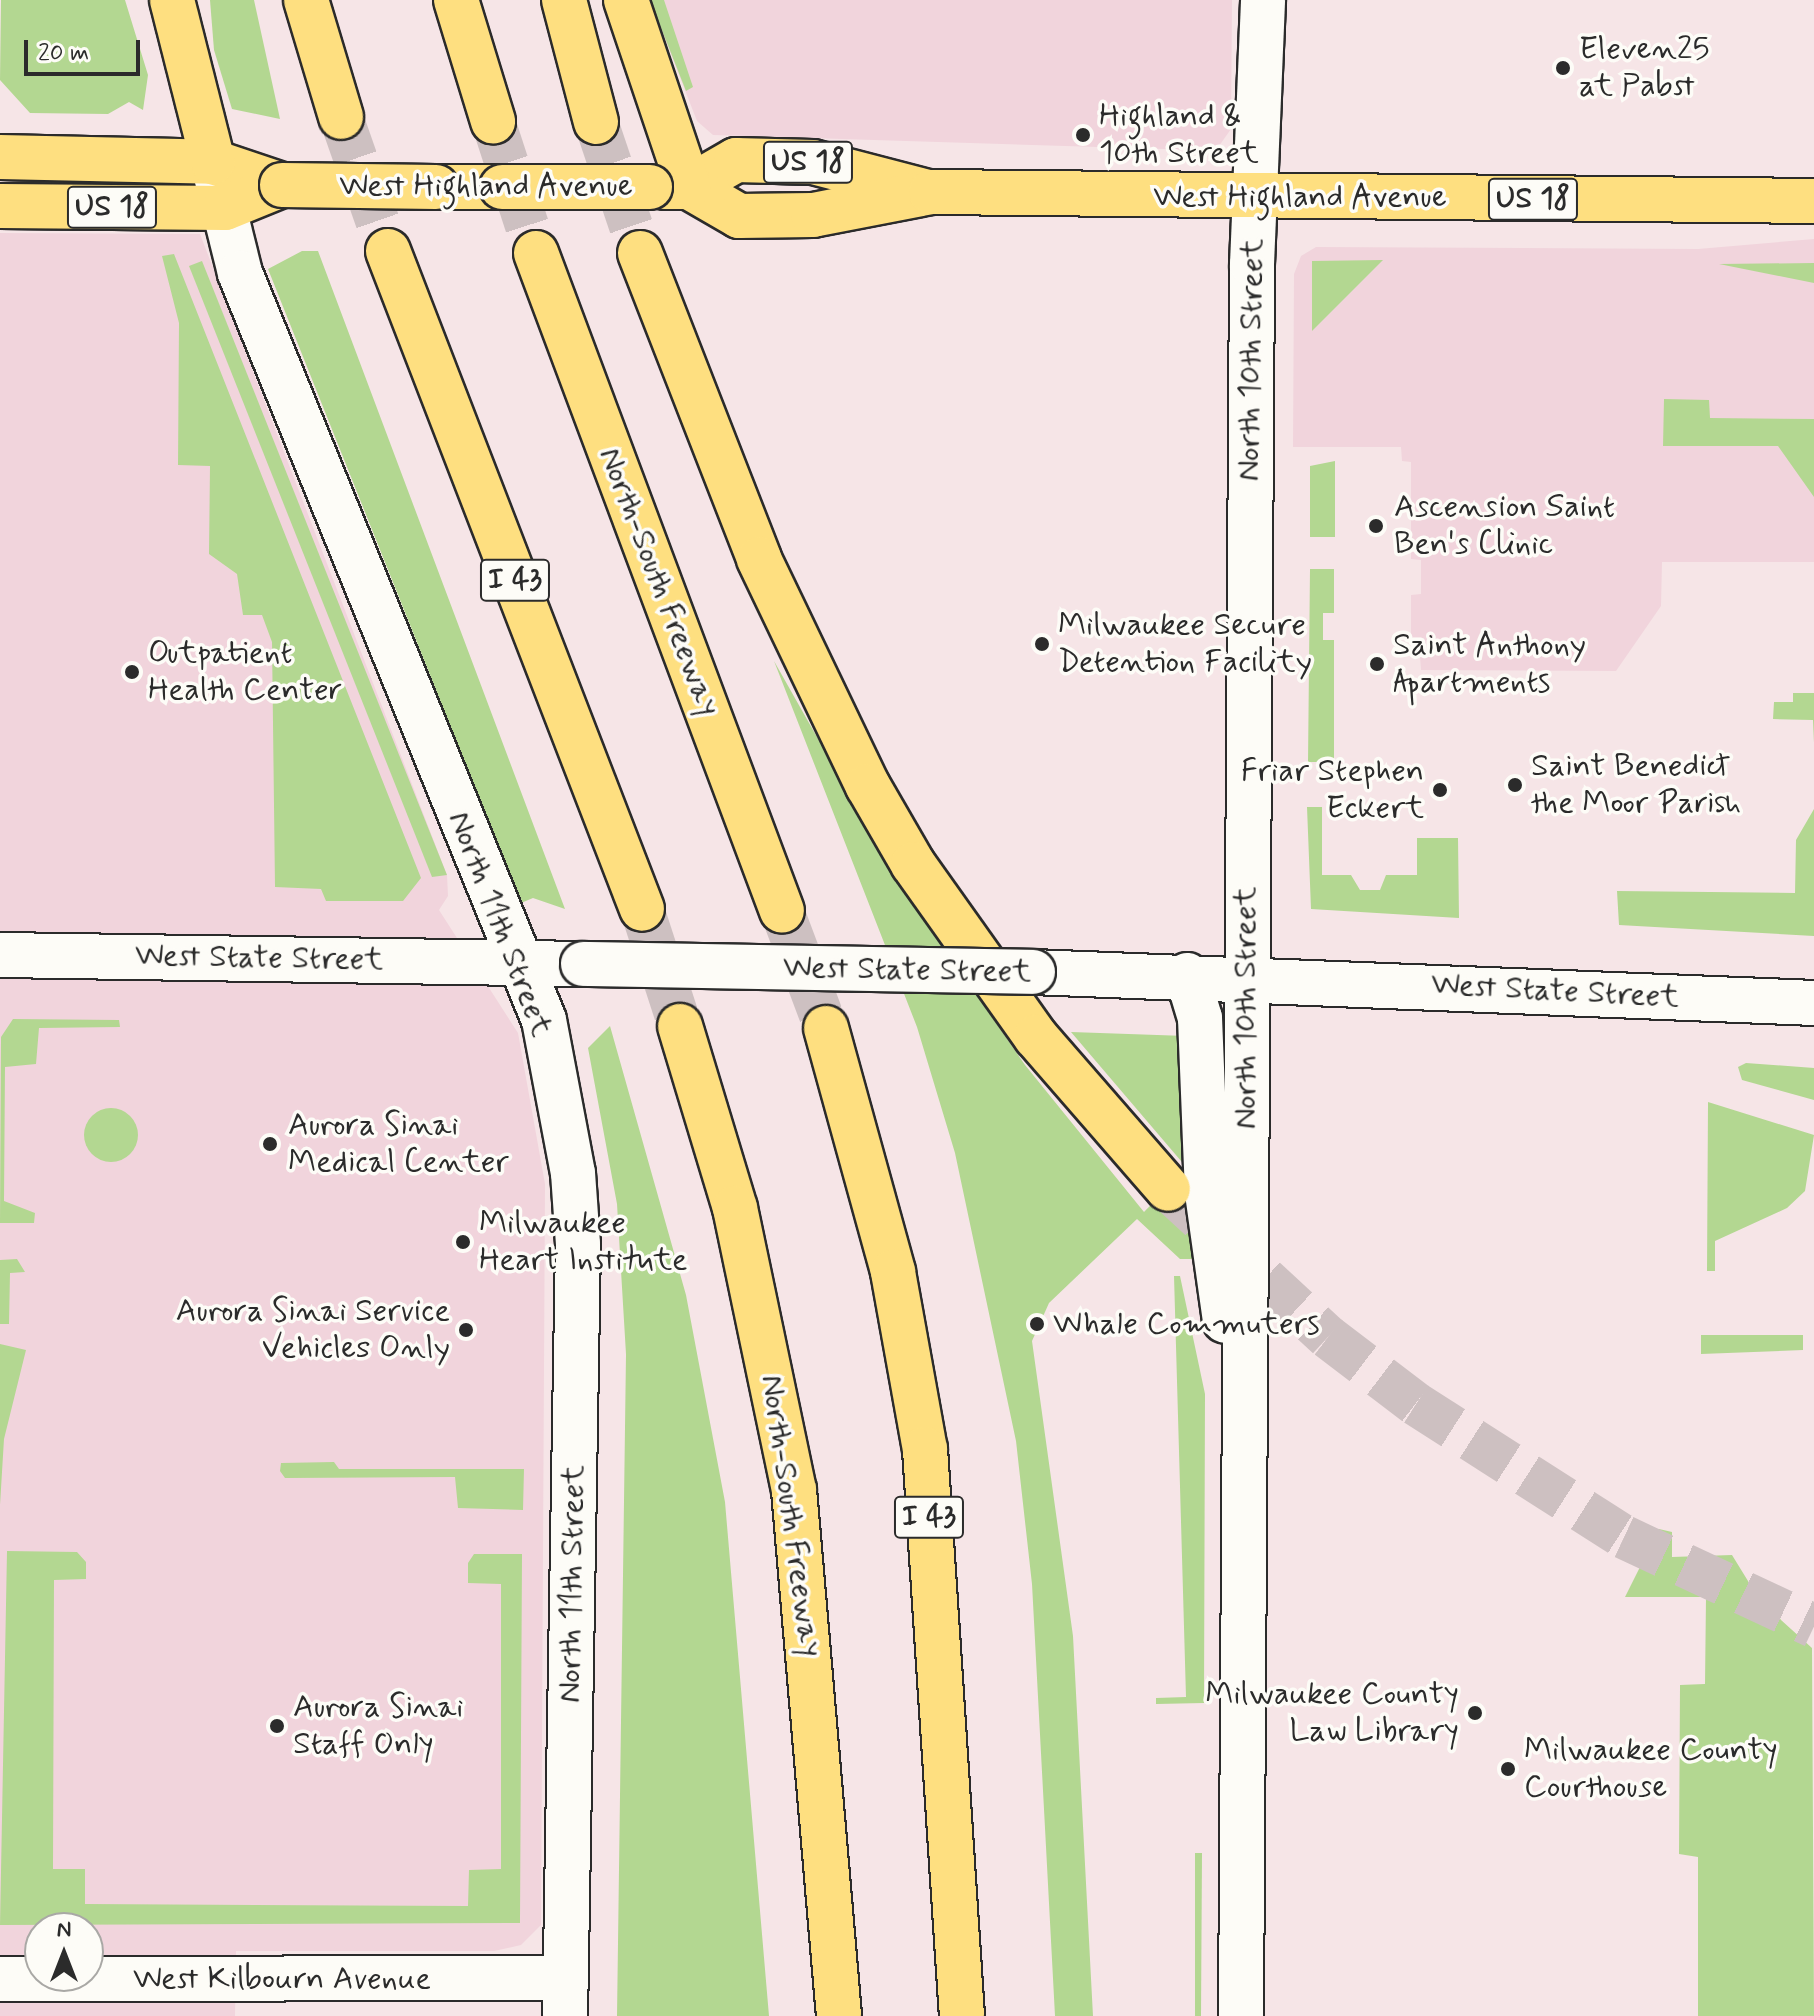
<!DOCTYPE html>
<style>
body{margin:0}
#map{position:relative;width:1814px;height:2016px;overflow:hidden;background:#f6e5e7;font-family:Mynerve,sans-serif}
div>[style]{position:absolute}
.built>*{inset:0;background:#f1d4dc}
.green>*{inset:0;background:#b3d791}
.round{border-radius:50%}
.highway-tunnel>*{height:44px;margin-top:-22px;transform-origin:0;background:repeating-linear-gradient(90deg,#cdc0c1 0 44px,transparent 0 66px)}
.roads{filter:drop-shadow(2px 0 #2b2b2b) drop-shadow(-2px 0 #2b2b2b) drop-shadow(0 2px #2b2b2b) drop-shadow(0 -2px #2b2b2b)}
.minor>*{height:44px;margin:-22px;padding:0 22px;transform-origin:22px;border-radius:22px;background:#fdfcf7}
.major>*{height:44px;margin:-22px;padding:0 22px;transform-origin:22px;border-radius:22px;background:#fedf80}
.highway>*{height:44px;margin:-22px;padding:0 22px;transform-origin:22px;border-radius:22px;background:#fedf80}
.bridges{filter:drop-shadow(2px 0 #2b2b2b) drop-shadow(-2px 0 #2b2b2b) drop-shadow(0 2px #2b2b2b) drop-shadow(0 -2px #2b2b2b)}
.minor-bridge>*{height:44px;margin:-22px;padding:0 22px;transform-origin:22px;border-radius:22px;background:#fdfcf7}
.major-bridge>*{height:44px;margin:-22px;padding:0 22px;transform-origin:22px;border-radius:22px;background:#fedf80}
.dots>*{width:22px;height:22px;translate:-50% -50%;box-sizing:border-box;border:4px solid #fdfcf7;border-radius:50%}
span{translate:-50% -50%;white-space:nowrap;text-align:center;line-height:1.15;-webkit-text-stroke:7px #fdfcf7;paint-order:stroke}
.shield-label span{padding:2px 6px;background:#fdfcf7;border:2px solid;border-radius:6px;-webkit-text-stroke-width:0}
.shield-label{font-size:30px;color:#2b2b2b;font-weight:700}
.poi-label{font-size:32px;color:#2b2b2b}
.left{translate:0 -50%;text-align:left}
.right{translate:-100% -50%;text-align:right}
.street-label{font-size:32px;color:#2b2b2b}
.north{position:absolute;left:24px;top:1912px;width:80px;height:80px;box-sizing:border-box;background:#fdfcf7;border:2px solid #a9a8a5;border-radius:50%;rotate:0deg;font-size:22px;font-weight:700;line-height:32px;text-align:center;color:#2b2b2b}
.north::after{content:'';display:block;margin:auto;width:28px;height:36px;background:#2b2b2b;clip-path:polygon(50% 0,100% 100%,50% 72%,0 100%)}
.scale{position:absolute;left:24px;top:40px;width:116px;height:36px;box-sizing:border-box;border:4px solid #2b2b2b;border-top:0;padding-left:10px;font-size:24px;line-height:28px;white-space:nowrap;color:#2b2b2b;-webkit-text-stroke:6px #fdfcf7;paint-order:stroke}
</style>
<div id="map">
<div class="built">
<div style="clip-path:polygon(650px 0,1232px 0,1231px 129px,1219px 146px,1197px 150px,713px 135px,697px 121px)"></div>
<div style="clip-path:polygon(evenodd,0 233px,200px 234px,447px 875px,448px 896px,439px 910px,518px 1033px,545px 1184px,541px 1925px,521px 1945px,494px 1951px,236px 1951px,235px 2016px,0 2016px,0 233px,40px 1928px,88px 1928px,88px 1976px,40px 1976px,40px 1928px)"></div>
<div style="clip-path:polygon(1814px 239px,1814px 562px,1662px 562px,1661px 606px,1616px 671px,1421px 670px,1420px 657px,1411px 657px,1411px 595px,1421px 594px,1421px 560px,1411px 559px,1411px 462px,1402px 461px,1401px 447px,1293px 447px,1294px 274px,1301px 256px,1316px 247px,1698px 249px)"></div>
</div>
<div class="green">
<div style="clip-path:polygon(1px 0,125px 0,148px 75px,143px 110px,129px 102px,108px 114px,30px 113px,0 80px)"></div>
<div style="clip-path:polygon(210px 0,254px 0,280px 119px,232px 109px,214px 50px)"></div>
<div style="clip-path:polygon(650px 0,664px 0,693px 87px,686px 91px)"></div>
<div style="clip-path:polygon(302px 251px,318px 251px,565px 909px,533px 898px,521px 903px,268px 269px)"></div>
<div style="clip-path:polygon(174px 254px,421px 878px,403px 901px,326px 901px,321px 889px,275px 887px,272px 642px,262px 615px,243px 615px,237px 574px,209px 554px,210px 466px,178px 465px,179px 323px,162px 256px)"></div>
<div style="clip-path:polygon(1383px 260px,1312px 331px,1312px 261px)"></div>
<div style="clip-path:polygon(202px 261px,447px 875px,432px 877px,189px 266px)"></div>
<div style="clip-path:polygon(1814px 263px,1814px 283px,1719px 264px)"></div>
<div style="clip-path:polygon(1664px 399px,1709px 400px,1710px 418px,1814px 419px,1814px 497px,1778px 446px,1663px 446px)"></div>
<div style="clip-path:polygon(1335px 461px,1335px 537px,1310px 537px,1310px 466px)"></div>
<div style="clip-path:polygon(1310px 569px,1334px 569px,1334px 613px,1323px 613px,1323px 640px,1334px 640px,1334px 760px,1322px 762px,1308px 762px)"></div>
<div style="clip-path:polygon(774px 661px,900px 884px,1025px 1065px,1144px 1212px,1187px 1168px,1071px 1032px,1186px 1036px,1194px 1259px,1180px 1259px,1137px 1219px,1049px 1303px,1032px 1341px,1073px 1636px,1093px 2016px,1055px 2016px,1032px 1584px,1016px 1441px,955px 1153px,917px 1027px)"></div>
<div style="clip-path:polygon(1793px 693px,1814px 693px,1814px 743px,1813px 720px,1773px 719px,1774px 702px,1793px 702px)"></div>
<div style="clip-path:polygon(1307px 807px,1322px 807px,1322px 875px,1351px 875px,1360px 890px,1380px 890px,1386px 875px,1417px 875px,1417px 838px,1458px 838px,1459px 918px,1311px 909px)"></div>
<div style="clip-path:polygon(1814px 809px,1814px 936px,1619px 925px,1617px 891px,1795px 893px,1796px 840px)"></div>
<div style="clip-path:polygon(13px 1019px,119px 1020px,120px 1027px,39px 1028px,36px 1064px,5px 1067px,4px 1201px,35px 1213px,34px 1223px,0 1223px,1px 1037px)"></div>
<div style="clip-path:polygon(610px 1026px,686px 1295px,725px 1502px,769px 2016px,617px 2016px,626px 1354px,617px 1204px,588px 1048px)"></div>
<div style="clip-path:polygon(1746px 1063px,1814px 1068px,1814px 1100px,1742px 1080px,1738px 1067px)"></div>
<div style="clip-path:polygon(1708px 1102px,1814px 1135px,1805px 1191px,1787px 1208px,1715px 1241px,1715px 1271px,1707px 1271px)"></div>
<div class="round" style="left:84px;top:1108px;width:54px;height:54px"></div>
<div style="clip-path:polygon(17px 1259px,25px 1272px,10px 1273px,9px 1324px,0 1324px,0 1260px)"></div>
<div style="clip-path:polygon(1174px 1276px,1180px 1276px,1205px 1394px,1204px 1703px,1156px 1704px,1156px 1698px,1186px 1697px)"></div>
<div style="clip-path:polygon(1701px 1335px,1803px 1335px,1803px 1350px,1701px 1354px)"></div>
<div style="clip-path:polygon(0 1344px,26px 1350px,4px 1439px,0 1505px)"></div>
<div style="clip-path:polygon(334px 1462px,339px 1469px,524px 1469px,523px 1510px,458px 1508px,455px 1477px,285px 1478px,280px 1471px,281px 1463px)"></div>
<div style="clip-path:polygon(1659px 1529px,1672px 1532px,1672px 1557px,1732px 1555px,1756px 1594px,1763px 1590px,1781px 1620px,1812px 1648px,1814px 2016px,1698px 2016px,1698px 1857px,1679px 1854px,1680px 1685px,1705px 1684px,1706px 1597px,1625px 1597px)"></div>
<div style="clip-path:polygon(7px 1551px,77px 1552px,86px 1562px,86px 1579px,54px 1580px,53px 1869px,85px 1869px,85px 1904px,468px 1906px,469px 1870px,501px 1869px,501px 1584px,468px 1583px,468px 1563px,474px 1554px,522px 1554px,520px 1923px,0 1925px)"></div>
<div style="clip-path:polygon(1195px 1853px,1202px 1853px,1201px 2016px,1195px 2016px)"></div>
</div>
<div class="highway-tunnel">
<div style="left:341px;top:117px;width:142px;rotate:70.7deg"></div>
<div style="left:493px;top:121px;width:139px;rotate:72deg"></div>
<div style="left:596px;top:122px;width:138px;rotate:71.4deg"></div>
<div style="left:642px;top:909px;width:123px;rotate:72deg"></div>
<div style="left:782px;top:911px;width:125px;rotate:69.4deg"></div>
<div style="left:1168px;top:1189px;width:218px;rotate:42.8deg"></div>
<div style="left:1328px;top:1337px;width:111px;rotate:37.3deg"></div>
<div style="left:1416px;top:1404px;width:247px;rotate:32.6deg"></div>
<div style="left:1624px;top:1537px;width:210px;rotate:25.1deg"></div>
</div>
<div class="roads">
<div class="minor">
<div style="left:215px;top:172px;width:104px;rotate:76.1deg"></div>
<div style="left:240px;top:273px;width:806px;rotate:67.86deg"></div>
<div style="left:544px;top:1020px;width:156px;rotate:79.3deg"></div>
<div style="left:573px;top:1173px;width:71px;rotate:86deg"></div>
<div style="left:578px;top:1244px;width:772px;rotate:90.96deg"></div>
<div style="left:0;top:955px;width:583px;rotate:0.88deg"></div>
<div style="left:1033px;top:972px;width:782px;rotate:2.27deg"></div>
<div style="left:1187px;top:975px;width:45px;rotate:73.2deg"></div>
<div style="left:1200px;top:1018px;width:175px;rotate:87.7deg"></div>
<div style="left:1207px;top:1193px;width:129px;rotate:82deg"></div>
<div style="left:0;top:1979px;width:564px;rotate:-0.1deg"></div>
<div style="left:1241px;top:2016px;width:1752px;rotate:-89.64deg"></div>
<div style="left:1252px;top:264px;width:264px;rotate:-87.6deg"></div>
</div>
<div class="major">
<div style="left:0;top:157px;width:213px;rotate:1.3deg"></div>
<div style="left:213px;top:162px;width:73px;rotate:18.4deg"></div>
<div style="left:436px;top:187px;width:66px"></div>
<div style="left:664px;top:187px;width:25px"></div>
<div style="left:689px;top:187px;width:54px;rotate:-29.9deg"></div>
<div style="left:736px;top:160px;width:77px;rotate:1.5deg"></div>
<div style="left:813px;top:162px;width:119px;rotate:14.6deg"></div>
<div style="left:689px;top:187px;width:58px;rotate:30.1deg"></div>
<div style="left:739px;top:216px;width:74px;rotate:-0.8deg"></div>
<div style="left:813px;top:215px;width:120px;rotate:-11deg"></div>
<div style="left:931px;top:192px;width:883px;rotate:0.58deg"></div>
<div style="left:0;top:206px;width:225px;rotate:0.5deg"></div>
<div style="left:225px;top:208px;width:61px;rotate:-22deg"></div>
</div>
<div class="highway">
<div style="left:172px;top:0;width:167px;rotate:75.8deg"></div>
<div style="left:306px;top:0;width:122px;rotate:73.3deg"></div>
<div style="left:456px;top:0;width:127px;rotate:73deg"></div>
<div style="left:564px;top:0;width:126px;rotate:75.3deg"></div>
<div style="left:626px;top:0;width:197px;rotate:71.4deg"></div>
<div style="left:388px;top:251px;width:705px;rotate:68.89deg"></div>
<div style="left:536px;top:253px;width:702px;rotate:69.5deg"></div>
<div style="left:640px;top:253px;width:328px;rotate:68.7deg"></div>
<div style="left:759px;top:559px;width:252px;rotate:64.4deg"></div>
<div style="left:868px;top:786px;width:90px;rotate:60deg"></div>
<div style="left:913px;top:864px;width:212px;rotate:54.6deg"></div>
<div style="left:1036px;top:1037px;width:201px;rotate:49deg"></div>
<div style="left:680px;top:1026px;width:190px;rotate:73.2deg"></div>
<div style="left:735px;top:1208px;width:288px;rotate:78.2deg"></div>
<div style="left:794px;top:1490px;width:528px;rotate:85.11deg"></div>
<div style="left:826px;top:1028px;width:253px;rotate:74.6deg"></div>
<div style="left:893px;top:1272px;width:180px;rotate:79.8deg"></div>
<div style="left:925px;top:1449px;width:568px;rotate:86.27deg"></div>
</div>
</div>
<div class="bridges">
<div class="minor-bridge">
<div style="left:583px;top:964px;width:450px;rotate:1deg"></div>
</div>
<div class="major-bridge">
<div style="left:282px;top:185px;width:154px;rotate:0.7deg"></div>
<div style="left:502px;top:187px;width:148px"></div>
</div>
</div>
<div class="dots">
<div style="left:1563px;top:68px;background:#2b2b2b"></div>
<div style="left:1083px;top:135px;background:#2b2b2b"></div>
<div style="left:1376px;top:526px;background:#2b2b2b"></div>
<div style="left:1042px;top:644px;background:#2b2b2b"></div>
<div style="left:1377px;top:664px;background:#2b2b2b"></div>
<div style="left:132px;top:672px;background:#2b2b2b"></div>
<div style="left:1515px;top:785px;background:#2b2b2b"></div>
<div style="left:1440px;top:790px;background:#2b2b2b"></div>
<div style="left:270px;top:1144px;background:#2b2b2b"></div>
<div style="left:463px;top:1242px;background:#2b2b2b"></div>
<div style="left:1037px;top:1324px;background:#2b2b2b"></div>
<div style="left:466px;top:1330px;background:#2b2b2b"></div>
<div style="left:1475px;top:1713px;background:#2b2b2b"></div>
<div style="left:277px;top:1726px;background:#2b2b2b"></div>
<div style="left:1508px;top:1769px;background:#2b2b2b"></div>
</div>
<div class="shield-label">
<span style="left:808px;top:162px">US 18</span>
<span style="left:1533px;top:199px">US 18</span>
<span style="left:112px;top:207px">US 18</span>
<span style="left:515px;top:580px">I 43</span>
<span style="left:929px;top:1517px">I 43</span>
</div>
<div class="poi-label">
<span class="left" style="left:1579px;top:68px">Eleven25<br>at Pabst</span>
<span class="left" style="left:1099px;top:135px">Highland &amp;<br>10th Street</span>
<span class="left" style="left:1394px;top:526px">Ascension Saint<br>Ben's Clinic</span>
<span class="left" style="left:1058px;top:644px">Milwaukee Secure<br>Detention Facility</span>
<span class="left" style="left:1393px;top:664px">Saint Anthony<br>Apartments</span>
<span class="left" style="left:148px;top:672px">Outpatient<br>Health Center</span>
<span class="left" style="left:1531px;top:785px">Saint Benedict<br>the Moor Parish</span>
<span class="right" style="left:1424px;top:790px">Friar Stephen<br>Eckert</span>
<span class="left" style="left:288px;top:1144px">Aurora Sinai<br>Medical Center</span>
<span class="left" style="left:479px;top:1242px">Milwaukee<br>Heart Institute</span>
<span class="right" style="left:450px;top:1330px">Aurora Sinai Service<br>Vehicles Only</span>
<span class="left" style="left:1053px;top:1324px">Whale Commuters</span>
<span class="right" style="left:1459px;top:1713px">Milwaukee County<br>Law Library</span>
<span class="left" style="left:293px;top:1726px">Aurora Sinai<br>Staff Only</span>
<span class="left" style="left:1524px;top:1769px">Milwaukee County<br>Courthouse</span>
</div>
<div class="street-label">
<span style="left:486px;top:186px">West Highland Avenue</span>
<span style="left:1300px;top:197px">West Highland Avenue</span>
<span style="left:1251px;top:360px;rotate:-89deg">North 10th Street</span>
<span style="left:659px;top:582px;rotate:69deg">North-South Freeway</span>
<span style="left:500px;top:924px;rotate:69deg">North 11th Street</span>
<span style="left:259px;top:958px;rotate:1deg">West State Street</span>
<span style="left:907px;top:970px;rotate:1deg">West State Street</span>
<span style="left:1555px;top:991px;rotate:3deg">West State Street</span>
<span style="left:1246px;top:1008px;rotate:-90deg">North 10th Street</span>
<span style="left:791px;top:1516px;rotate:82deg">North-South Freeway</span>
<span style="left:572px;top:1584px;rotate:-89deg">North 11th Street</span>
<span style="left:282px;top:1979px">West Kilbourn Avenue</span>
</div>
<div class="north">N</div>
<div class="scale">20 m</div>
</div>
